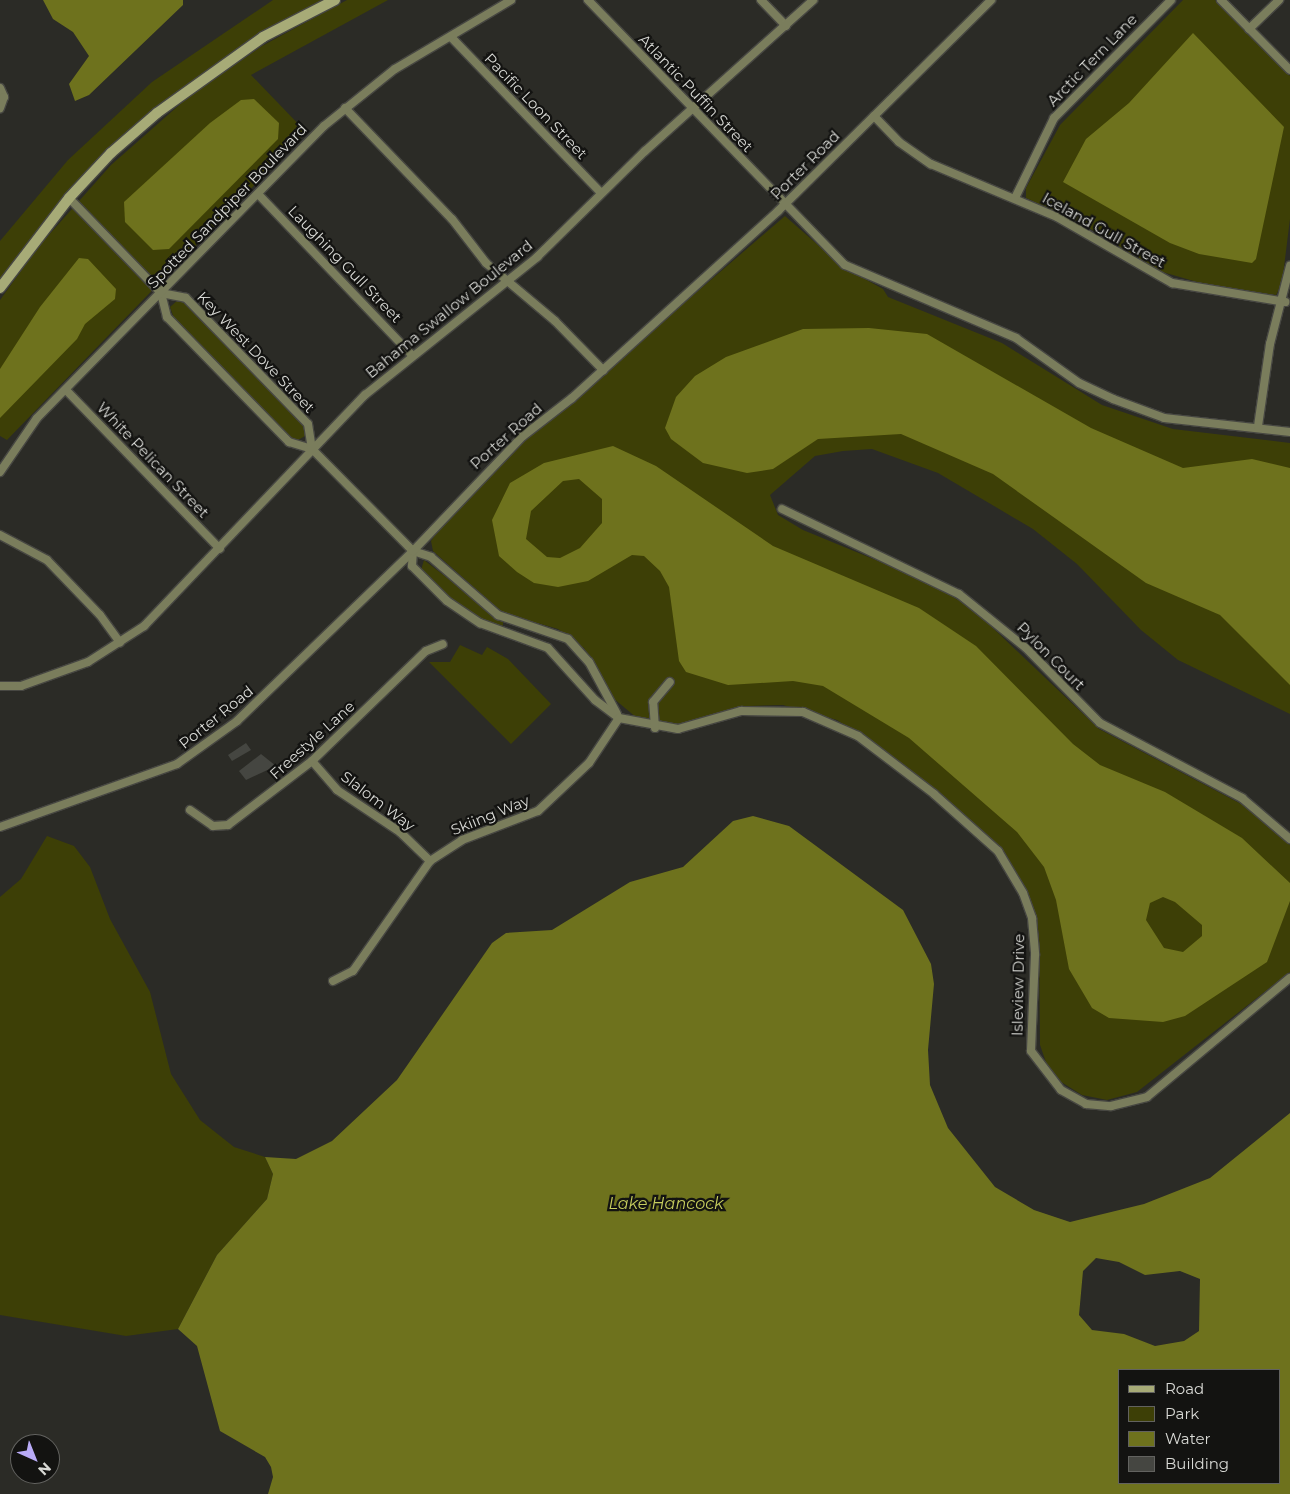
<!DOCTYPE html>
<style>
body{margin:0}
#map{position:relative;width:1290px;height:1494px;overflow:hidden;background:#2b2b26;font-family:Montserrat,sans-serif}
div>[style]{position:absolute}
.green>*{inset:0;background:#3d3f06}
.water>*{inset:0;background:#6e721d}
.building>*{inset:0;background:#454641}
.roads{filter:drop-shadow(1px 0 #474742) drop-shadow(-1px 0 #474742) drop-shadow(0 1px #474742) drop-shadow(0 -1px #474742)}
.street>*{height:8px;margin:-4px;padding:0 4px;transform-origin:4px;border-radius:4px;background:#7a7d5c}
.secondary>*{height:10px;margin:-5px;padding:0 5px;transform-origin:5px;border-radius:5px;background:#a7ab77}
span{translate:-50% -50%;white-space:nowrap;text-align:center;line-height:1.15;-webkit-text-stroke:4.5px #131311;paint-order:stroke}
.street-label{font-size:15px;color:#d8d9d5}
.water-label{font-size:16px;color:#c7ce5e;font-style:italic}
.legend{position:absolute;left:1118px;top:1369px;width:162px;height:115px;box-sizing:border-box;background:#131311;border:1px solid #62625f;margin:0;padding:6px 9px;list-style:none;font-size:15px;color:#d8d9d5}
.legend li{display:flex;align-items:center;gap:10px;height:25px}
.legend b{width:25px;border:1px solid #62625f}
.north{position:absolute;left:10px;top:1434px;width:50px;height:50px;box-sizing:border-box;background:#131311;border:1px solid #62625f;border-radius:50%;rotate:136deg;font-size:14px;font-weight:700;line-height:20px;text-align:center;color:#d8d9d5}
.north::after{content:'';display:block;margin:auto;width:18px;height:22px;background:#b9abf7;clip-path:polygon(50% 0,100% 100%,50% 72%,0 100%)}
</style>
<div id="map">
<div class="green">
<div style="clip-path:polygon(273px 0,335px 0,263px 37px,111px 153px,0 288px,0 241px,68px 160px,152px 82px)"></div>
<div style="clip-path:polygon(347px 0,388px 0,251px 75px,306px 132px,7px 440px,0 436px,0 300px,39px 246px,111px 165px,186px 99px,262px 46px)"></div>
<div style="clip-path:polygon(1183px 0,1215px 0,1290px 76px,1290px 219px,1282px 283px,1276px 295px,1204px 284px,1159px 271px,1081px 223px,1026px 198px,1026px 188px,1060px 125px)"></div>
<div style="clip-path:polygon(785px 216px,843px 267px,883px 289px,888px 297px,1002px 343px,1102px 405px,1173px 429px,1290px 443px,1290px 714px,1178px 660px,1141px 630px,1077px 564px,1033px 529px,938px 473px,872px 449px,843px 451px,815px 456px,770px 495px,778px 515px,803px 530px,929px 582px,974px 610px,1099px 729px,1243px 805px,1290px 845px,1290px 972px,1137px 1092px,1107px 1100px,1082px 1095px,1058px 1080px,1047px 1065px,1040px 1045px,1039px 934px,1029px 895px,1004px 851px,897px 761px,837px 720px,783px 705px,749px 706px,679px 724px,637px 718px,613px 698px,584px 648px,558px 629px,503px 613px,433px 551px,431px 541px,440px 527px,532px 434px)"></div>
<div style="clip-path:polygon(178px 300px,186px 303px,305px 425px,305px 436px,298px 440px,290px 437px,174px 318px,170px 307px)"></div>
<div style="clip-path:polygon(424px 560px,503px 621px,503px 626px,481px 619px,452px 600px,421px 570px)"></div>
<div style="clip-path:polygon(460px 645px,482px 655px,487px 647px,508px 659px,551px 704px,511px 744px,429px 662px,450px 662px)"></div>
<div style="clip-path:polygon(47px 836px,74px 846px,90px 867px,110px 919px,150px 992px,171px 1074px,200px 1120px,234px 1147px,265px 1157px,273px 1174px,267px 1199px,217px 1255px,178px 1329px,126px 1336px,0 1315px,0 897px,21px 879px)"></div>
</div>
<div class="water">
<div style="clip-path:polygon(43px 0,183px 0,183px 5px,89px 95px,75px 101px,69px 84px,89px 56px,73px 32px,53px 19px)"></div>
<div style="clip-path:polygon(1193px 33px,1284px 127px,1256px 259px,1252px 263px,1199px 254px,1170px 243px,1063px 182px,1086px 139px,1129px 103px)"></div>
<div style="clip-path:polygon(254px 99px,279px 123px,278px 139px,169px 249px,153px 250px,125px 222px,124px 202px,210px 123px,241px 100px)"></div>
<div style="clip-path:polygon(79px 258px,88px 259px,116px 289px,115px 299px,85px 324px,77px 339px,0 418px,0 369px,40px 307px)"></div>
<div style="clip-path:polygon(869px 328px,927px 334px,1091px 428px,1183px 468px,1252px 459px,1290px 468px,1290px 685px,1220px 615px,1146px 583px,993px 474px,901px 434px,818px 439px,773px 469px,747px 473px,703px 463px,671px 439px,665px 428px,676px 397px,695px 376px,726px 357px,803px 329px)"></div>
<div style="clip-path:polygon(evenodd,613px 446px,656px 466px,773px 546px,919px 608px,976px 646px,1073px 744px,1100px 765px,1165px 792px,1242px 838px,1290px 883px,1290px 901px,1267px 962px,1185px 1016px,1163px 1022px,1109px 1018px,1092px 1008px,1069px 969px,1056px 900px,1044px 867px,1017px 832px,909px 738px,823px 686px,793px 681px,728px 685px,686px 672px,679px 661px,669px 587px,660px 571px,644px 556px,632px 555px,588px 581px,558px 587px,534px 583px,517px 572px,499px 556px,492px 520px,510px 483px,544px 463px,613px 446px,579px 479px,602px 499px,602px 523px,580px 548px,560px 558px,547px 557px,526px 539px,531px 511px,563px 481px,579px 479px,613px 446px,1163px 897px,1175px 902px,1202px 925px,1202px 936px,1183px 952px,1164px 948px,1146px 920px,1150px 903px,1163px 897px)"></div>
<div style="clip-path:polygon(evenodd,753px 816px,789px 826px,903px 910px,931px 964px,934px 984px,928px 1050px,930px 1085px,948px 1128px,995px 1187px,1034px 1210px,1070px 1222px,1144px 1204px,1210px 1178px,1290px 1113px,1290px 1494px,268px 1494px,273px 1477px,271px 1467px,265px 1457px,220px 1431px,197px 1346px,178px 1329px,217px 1255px,267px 1199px,273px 1174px,265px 1157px,296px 1159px,332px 1141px,397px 1080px,492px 943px,506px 933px,552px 930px,630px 882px,683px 867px,733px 821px,753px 816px,1096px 1258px,1119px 1262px,1145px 1275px,1180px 1271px,1200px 1279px,1199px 1331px,1184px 1341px,1155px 1346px,1124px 1334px,1092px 1330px,1079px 1315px,1083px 1271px,1096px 1258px,753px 816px,1119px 1370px,1279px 1370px,1279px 1483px,1119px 1483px,1119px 1370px)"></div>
</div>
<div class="building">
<div style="clip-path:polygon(246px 743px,251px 750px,232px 761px,228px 755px)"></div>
<div style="clip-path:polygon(261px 754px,276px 766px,246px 780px,239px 771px)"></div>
</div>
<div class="roads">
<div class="street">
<div style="left:588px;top:0;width:369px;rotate:45.9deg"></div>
<div style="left:845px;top:265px;width:186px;rotate:23.1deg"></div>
<div style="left:1016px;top:338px;width:77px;rotate:35.5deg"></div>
<div style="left:1079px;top:383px;width:38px;rotate:25deg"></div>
<div style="left:1113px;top:399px;width:54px;rotate:20.4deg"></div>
<div style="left:1164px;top:418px;width:127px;rotate:6.3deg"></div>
<div style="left:761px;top:0;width:36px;rotate:46deg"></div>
<div style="left:1221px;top:0;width:98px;rotate:45.4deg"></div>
<div style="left:1249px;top:29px;width:42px;rotate:-44deg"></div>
<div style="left:451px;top:37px;width:216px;rotate:46.1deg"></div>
<div style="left:0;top:88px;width:10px;rotate:66deg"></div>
<div style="left:4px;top:97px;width:12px;rotate:110deg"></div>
<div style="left:345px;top:108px;width:154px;rotate:46.1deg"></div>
<div style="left:452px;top:219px;width:56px;rotate:52.3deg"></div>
<div style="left:486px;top:263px;width:90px;rotate:40deg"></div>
<div style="left:555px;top:321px;width:69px;rotate:45.6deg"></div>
<div style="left:874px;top:116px;width:36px;rotate:46deg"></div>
<div style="left:899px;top:142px;width:39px;rotate:35deg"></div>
<div style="left:931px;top:164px;width:137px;rotate:22.8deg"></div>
<div style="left:1057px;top:217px;width:133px;rotate:29.9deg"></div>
<div style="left:1172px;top:283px;width:115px;rotate:9.5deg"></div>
<div style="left:258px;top:194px;width:221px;rotate:46.3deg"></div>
<div style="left:69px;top:198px;width:132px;rotate:45.9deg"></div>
<div style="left:161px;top:293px;width:25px;rotate:76deg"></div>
<div style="left:167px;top:317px;width:175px;rotate:45.7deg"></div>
<div style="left:289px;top:442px;width:24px;rotate:17deg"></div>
<div style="left:312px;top:449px;width:144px;rotate:45.3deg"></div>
<div style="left:413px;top:551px;width:19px;rotate:18deg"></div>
<div style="left:431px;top:557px;width:89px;rotate:40.9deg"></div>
<div style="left:498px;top:615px;width:74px;rotate:18.9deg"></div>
<div style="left:568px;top:639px;width:31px;rotate:48deg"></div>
<div style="left:589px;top:662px;width:59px;rotate:61.7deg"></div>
<div style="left:1015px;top:198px;width:89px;rotate:-64deg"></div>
<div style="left:1054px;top:118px;width:166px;rotate:-45.2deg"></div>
<div style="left:161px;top:293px;width:25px;rotate:11deg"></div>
<div style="left:186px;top:298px;width:175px;rotate:45.9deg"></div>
<div style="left:308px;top:424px;width:25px;rotate:81deg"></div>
<div style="left:66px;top:390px;width:221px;rotate:45.9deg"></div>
<div style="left:1258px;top:426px;width:83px;rotate:-81.7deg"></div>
<div style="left:1270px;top:344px;width:81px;rotate:-75.6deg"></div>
<div style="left:0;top:472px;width:65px;rotate:-55.6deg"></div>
<div style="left:37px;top:418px;width:409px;rotate:-45.5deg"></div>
<div style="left:324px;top:126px;width:91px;rotate:-38.8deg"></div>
<div style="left:395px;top:69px;width:135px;rotate:-30.7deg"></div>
<div style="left:782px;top:509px;width:196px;rotate:25.7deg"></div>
<div style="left:959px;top:594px;width:86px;rotate:38.9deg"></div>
<div style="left:1026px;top:648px;width:105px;rotate:45.4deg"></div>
<div style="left:1100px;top:723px;width:161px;rotate:27.8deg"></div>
<div style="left:1242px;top:798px;width:63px;rotate:40.5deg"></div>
<div style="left:0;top:535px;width:53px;rotate:28deg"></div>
<div style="left:47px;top:560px;width:76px;rotate:46.1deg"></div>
<div style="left:100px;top:615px;width:34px;rotate:54deg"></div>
<div style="left:413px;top:551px;width:15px;rotate:94deg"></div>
<div style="left:412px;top:566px;width:49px;rotate:45deg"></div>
<div style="left:447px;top:601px;width:40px;rotate:34deg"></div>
<div style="left:480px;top:623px;width:72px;rotate:20.2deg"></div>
<div style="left:548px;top:648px;width:70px;rotate:47.9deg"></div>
<div style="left:595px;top:700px;width:30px;rotate:37deg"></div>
<div style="left:619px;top:718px;width:60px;rotate:10.6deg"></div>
<div style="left:678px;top:729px;width:66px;rotate:-15.9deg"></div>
<div style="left:741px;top:711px;width:62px;rotate:0.9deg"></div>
<div style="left:803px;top:712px;width:60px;rotate:23.6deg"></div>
<div style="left:858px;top:736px;width:96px;rotate:37.3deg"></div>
<div style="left:934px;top:794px;width:86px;rotate:41.7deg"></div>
<div style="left:998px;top:851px;width:49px;rotate:59.2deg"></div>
<div style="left:1023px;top:893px;width:27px;rotate:70deg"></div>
<div style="left:1032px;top:918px;width:37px;rotate:85deg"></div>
<div style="left:1035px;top:955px;width:96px;rotate:92.4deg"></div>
<div style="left:1031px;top:1051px;width:49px;rotate:52.4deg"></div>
<div style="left:1061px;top:1090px;width:29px;rotate:29deg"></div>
<div style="left:1086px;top:1104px;width:25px;rotate:5deg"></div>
<div style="left:1111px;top:1106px;width:37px;rotate:-14deg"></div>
<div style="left:1147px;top:1097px;width:186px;rotate:-39.8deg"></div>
<div style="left:0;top:686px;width:21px"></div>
<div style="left:21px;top:686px;width:71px;rotate:-19.7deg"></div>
<div style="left:88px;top:662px;width:67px;rotate:-32.7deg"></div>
<div style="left:144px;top:626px;width:320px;rotate:-46.3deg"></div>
<div style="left:365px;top:395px;width:221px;rotate:-38.7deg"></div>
<div style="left:537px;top:257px;width:151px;rotate:-44.5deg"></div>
<div style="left:645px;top:151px;width:226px;rotate:-41.9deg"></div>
<div style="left:655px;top:728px;width:26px;rotate:-94deg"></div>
<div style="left:653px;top:702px;width:26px;rotate:-50deg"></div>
<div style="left:312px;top:761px;width:38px;rotate:49deg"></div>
<div style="left:337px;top:790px;width:76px;rotate:33.7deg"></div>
<div style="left:400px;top:832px;width:42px;rotate:44deg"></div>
<div style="left:190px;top:810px;width:28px;rotate:35deg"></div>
<div style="left:213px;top:826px;width:15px;rotate:-4deg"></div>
<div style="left:228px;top:825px;width:106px;rotate:-37.3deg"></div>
<div style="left:312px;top:761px;width:158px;rotate:-44deg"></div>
<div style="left:426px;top:651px;width:18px;rotate:-22deg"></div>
<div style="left:0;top:827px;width:188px;rotate:-19.6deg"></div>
<div style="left:177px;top:764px;width:74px;rotate:-35.6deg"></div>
<div style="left:237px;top:721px;width:245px;rotate:-44deg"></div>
<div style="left:413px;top:551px;width:159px;rotate:-46.3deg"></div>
<div style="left:523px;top:436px;width:62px;rotate:-37.8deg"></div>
<div style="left:572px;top:398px;width:278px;rotate:-42.2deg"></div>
<div style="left:778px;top:211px;width:300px;rotate:-44.7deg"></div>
<div style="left:333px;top:981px;width:22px;rotate:-27deg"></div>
<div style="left:353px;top:971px;width:134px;rotate:-55deg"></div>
<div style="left:430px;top:861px;width:38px;rotate:-33deg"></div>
<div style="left:462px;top:840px;width:81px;rotate:-20.9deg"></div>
<div style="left:538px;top:811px;width:70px;rotate:-43.3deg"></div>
<div style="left:589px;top:763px;width:54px;rotate:-56.3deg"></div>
</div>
<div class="secondary">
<div style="left:0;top:288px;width:113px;rotate:-52.5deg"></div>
<div style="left:69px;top:198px;width:62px;rotate:-47deg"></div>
<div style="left:111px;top:153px;width:61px;rotate:-41deg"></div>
<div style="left:157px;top:113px;width:130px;rotate:-35.6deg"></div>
<div style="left:263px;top:37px;width:81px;rotate:-27.2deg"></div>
</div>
</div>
<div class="street-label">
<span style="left:1092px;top:60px;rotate:-46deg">Arctic Tern Lane</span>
<span style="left:696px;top:93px;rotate:46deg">Atlantic Puffin Street</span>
<span style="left:536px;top:106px;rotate:46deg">Pacific Loon Street</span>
<span style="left:805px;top:165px;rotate:-45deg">Porter Road</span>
<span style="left:227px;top:206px;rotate:-46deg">Spotted Sandpiper Boulevard</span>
<span style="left:1104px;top:230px;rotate:29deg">Iceland Gull Street</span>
<span style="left:345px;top:264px;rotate:46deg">Laughing Gull Street</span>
<span style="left:449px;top:309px;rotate:-39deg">Bahama Swallow Boulevard</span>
<span style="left:256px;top:352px;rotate:46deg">Key West Dove Street</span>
<span style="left:506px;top:436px;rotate:-42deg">Porter Road</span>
<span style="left:153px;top:460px;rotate:46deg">White Pelican Street</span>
<span style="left:1051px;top:656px;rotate:45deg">Pylon Court</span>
<span style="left:216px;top:717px;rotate:-39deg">Porter Road</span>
<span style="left:312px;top:740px;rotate:-42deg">Freestyle Lane</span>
<span style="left:378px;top:801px;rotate:37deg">Slalom Way</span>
<span style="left:490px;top:815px;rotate:-22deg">Skiing Way</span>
<span style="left:1018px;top:985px;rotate:-89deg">Isleview Drive</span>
</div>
<div class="water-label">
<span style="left:666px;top:1204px">Lake Hancock</span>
</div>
<ul class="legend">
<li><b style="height:6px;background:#a7ab77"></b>Road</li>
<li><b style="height:14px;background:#3d3f06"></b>Park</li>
<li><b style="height:14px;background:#6e721d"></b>Water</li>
<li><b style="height:14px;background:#454641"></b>Building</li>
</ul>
<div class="north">N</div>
</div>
